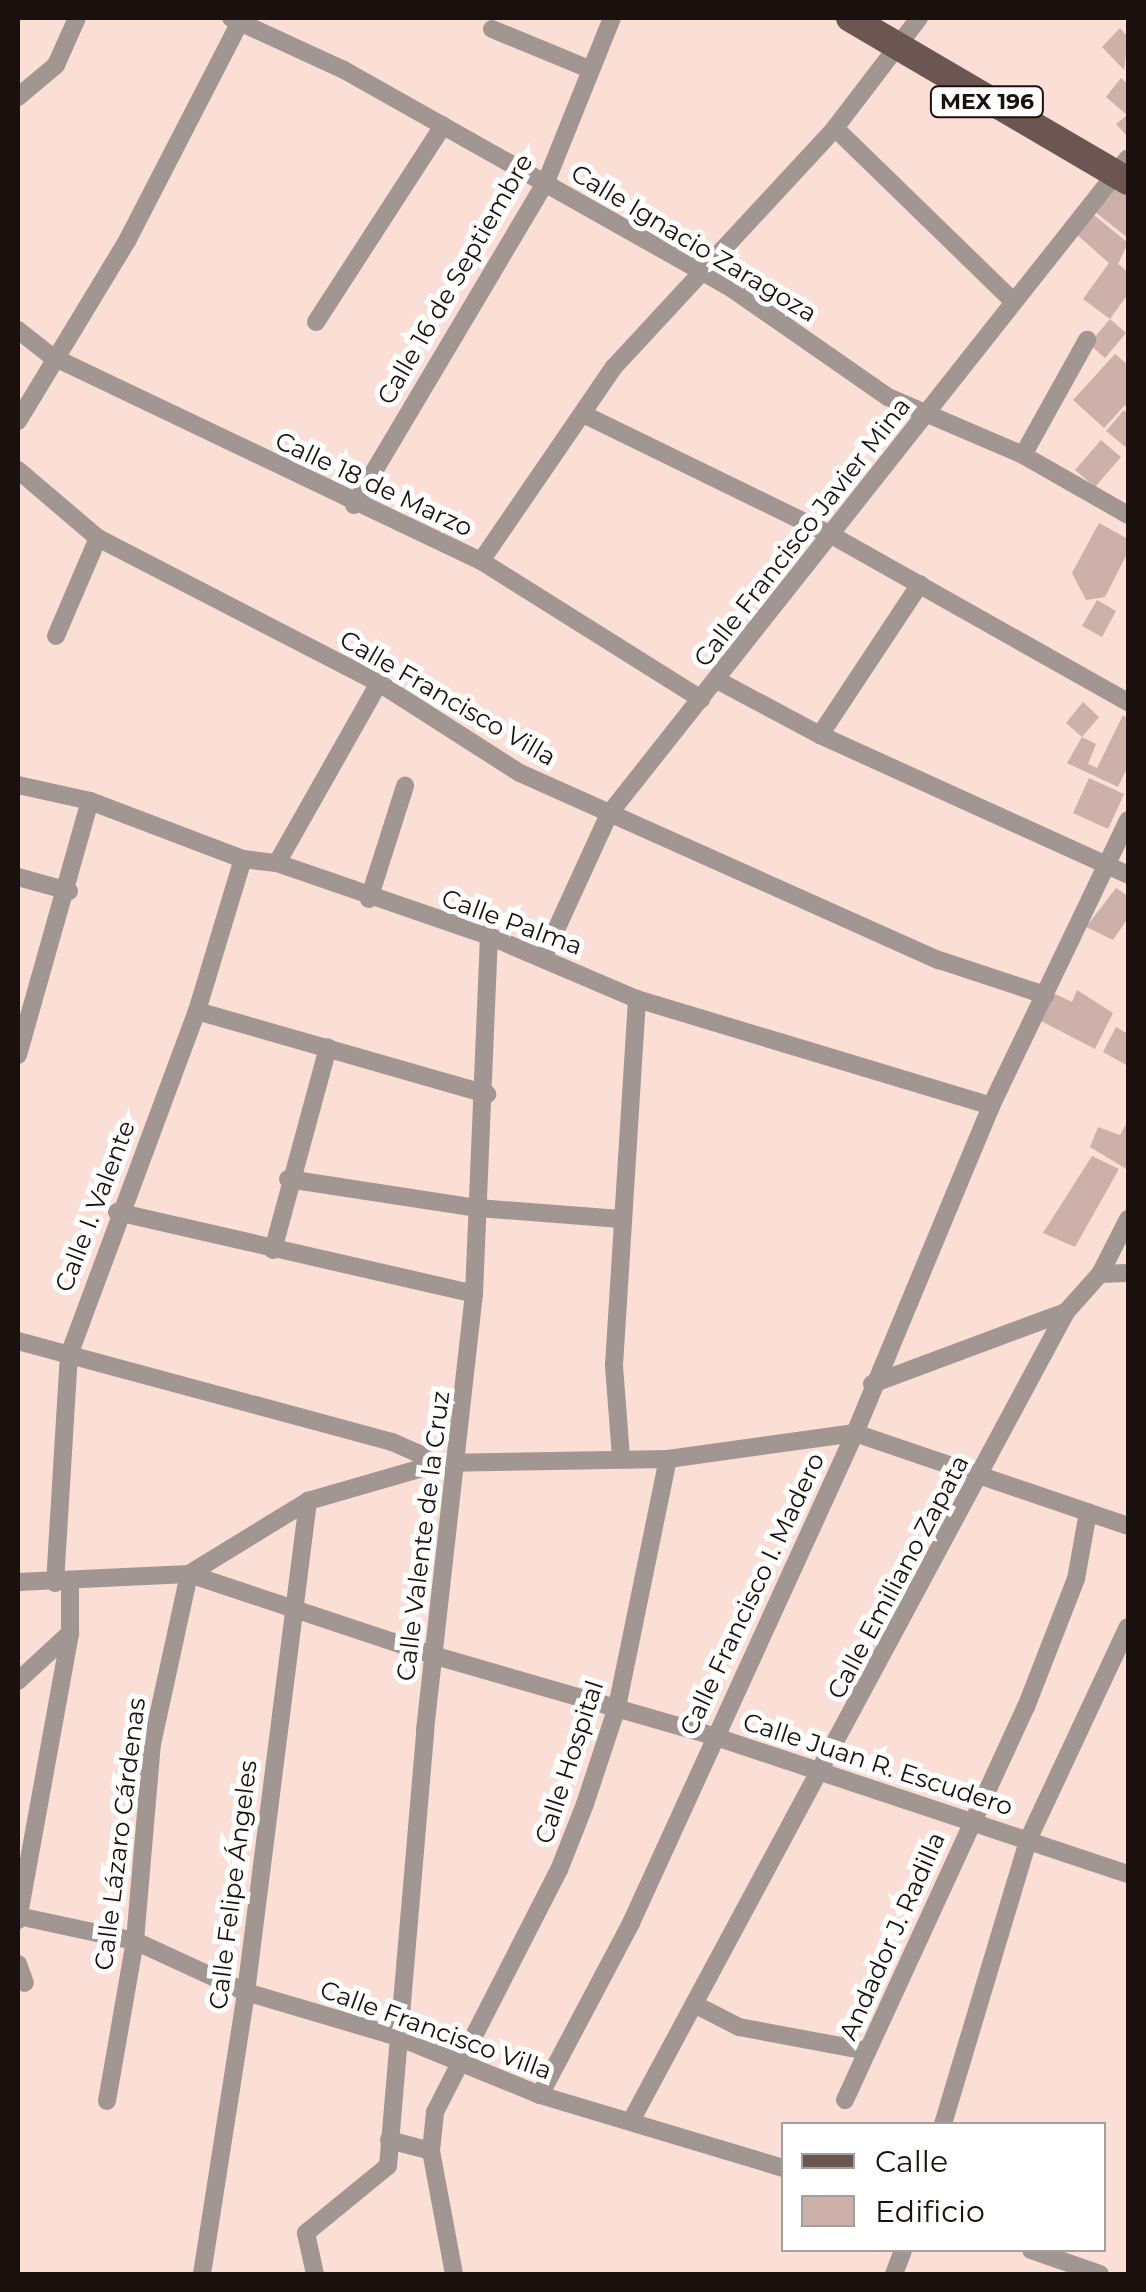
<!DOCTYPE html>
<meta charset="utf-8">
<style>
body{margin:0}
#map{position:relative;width:1146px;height:2292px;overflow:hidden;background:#fbded6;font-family:Montserrat,sans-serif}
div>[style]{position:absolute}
.building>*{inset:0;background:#ccb0a9}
.minor>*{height:18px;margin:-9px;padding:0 9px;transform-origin:9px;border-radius:9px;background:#a29693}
.primary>*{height:28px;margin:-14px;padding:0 14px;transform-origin:14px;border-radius:14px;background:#6b5651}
span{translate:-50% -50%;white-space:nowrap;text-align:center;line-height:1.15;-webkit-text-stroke:10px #fff;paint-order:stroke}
.shield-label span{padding:2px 8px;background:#fff;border:2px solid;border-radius:8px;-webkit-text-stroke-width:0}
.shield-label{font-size:22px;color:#1a100e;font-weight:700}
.street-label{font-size:25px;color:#1a100e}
.frame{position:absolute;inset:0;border:20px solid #1a100e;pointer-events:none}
.legend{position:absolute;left:781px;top:2122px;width:325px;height:130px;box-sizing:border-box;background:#fff;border:2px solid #a39f9f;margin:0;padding:12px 18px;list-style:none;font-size:30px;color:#1a100e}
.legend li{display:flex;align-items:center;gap:20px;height:50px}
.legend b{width:50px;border:2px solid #a39f9f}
</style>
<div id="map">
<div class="building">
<div style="clip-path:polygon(1120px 28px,1128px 37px,1124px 70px,1102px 47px)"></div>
<div style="clip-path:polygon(1121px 78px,1128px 84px,1128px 133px,1126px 135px,1116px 124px,1127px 115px,1106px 97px)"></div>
<div style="clip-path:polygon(1113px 178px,1128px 189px,1128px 238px,1095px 212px)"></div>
<div style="clip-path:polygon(1094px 215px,1128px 243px,1118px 264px,1128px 272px,1128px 294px,1110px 319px,1083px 299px,1109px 263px,1075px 233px)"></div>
<div style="clip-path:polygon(1110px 319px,1126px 333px,1105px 358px,1089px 344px)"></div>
<div style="clip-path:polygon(1115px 354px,1128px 365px,1128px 409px,1125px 405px,1104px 428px,1073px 400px)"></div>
<div style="clip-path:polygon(1124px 410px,1128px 414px,1128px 449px,1106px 431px)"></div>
<div style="clip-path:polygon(1101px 440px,1121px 457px,1095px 487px,1075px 470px)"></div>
<div style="clip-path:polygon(1099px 523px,1128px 539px,1128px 552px,1105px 597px,1086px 600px,1072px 573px)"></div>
<div style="clip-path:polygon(1097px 600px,1116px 611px,1102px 637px,1082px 626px)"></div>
<div style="clip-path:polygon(1083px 702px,1099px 717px,1082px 737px,1066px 723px)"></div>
<div style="clip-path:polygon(1123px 715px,1128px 719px,1128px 766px,1118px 787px,1067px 763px,1082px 737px,1096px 744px,1088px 764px,1097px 768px)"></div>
<div style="clip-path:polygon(1089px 778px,1124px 794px,1108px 829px,1073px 813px)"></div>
<div style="clip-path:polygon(1116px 888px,1128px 896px,1128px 918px,1113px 940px,1086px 927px)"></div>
<div style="clip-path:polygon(1077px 990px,1113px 1013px,1095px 1049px,1039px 1020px,1051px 992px,1072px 1002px)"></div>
<div style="clip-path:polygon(1116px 1027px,1128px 1034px,1128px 1066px,1103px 1052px)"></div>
<div style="clip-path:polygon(1128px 1121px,1128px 1170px,1090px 1147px,1098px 1127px,1120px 1135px)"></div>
<div style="clip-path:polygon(1092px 1156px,1119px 1169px,1075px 1247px,1043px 1233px)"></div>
</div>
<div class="minor">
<div style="left:231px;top:18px;width:124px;rotate:24.7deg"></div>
<div style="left:344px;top:70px;width:444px;rotate:29.4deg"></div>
<div style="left:731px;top:288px;width:191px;rotate:34.8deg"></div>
<div style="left:888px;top:397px;width:147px;rotate:23.2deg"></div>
<div style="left:1023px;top:455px;width:121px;rotate:29.7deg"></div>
<div style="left:492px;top:29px;width:105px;rotate:22.4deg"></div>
<div style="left:18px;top:97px;width:50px;rotate:-40.1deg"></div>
<div style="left:56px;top:65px;width:51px;rotate:-65.9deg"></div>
<div style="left:835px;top:128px;width:245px;rotate:44.2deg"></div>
<div style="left:316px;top:322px;width:234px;rotate:-57.1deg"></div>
<div style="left:18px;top:330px;width:42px;rotate:38.2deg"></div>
<div style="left:51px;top:356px;width:476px;rotate:25.5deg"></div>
<div style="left:481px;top:561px;width:260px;rotate:32.1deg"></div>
<div style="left:583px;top:414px;width:278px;rotate:26deg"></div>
<div style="left:833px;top:536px;width:338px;rotate:29.4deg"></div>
<div style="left:18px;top:421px;width:210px;rotate:-58.8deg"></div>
<div style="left:127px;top:241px;width:251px;rotate:-62.7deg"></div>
<div style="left:1023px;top:455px;width:132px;rotate:-60.9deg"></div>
<div style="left:18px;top:470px;width:105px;rotate:40.4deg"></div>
<div style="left:98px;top:538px;width:316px;rotate:27.3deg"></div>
<div style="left:379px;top:683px;width:167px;rotate:32.6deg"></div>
<div style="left:520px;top:773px;width:459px;rotate:24.1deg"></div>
<div style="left:939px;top:960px;width:112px;rotate:18.3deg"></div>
<div style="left:354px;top:505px;width:376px;rotate:-59.3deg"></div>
<div style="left:546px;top:182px;width:177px;rotate:-68.1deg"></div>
<div style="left:481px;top:561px;width:235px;rotate:-55.6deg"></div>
<div style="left:614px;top:367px;width:326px;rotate:-47.2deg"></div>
<div style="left:835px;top:128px;width:138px;rotate:-52.6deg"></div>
<div style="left:56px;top:636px;width:107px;rotate:-66.8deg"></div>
<div style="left:717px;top:680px;width:117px;rotate:28.1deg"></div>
<div style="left:820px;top:735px;width:338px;rotate:24.4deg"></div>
<div style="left:820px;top:735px;width:181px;rotate:-56.5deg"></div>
<div style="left:18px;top:785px;width:74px;rotate:12.5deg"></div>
<div style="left:90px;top:801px;width:164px;rotate:20.8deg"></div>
<div style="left:243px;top:859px;width:34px;rotate:7deg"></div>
<div style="left:277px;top:863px;width:224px;rotate:19deg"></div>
<div style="left:489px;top:936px;width:161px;rotate:23.1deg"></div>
<div style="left:637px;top:999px;width:370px;rotate:16.8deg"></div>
<div style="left:277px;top:863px;width:207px;rotate:-60.5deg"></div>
<div style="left:18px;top:877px;width:53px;rotate:15.4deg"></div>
<div style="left:369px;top:899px;width:119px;rotate:-72.3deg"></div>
<div style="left:544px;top:956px;width:156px;rotate:-65.4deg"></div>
<div style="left:609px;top:814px;width:836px;rotate:-51.65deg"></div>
<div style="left:197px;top:1011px;width:302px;rotate:16deg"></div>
<div style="left:18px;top:1055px;width:264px;rotate:-74.2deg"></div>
<div style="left:288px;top:1179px;width:192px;rotate:8.7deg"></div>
<div style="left:478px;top:1208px;width:143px;rotate:4.4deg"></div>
<div style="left:117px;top:1212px;width:366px;rotate:12.9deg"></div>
<div style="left:273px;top:1250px;width:210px;rotate:-74.8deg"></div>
<div style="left:1100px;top:1274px;width:28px;rotate:-2deg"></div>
<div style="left:18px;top:1341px;width:387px;rotate:15.1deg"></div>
<div style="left:392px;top:1442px;width:52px;rotate:23.6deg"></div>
<div style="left:872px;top:1384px;width:207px;rotate:-20.4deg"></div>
<div style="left:621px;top:1457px;width:92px;rotate:-94.4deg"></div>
<div style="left:614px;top:1365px;width:367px;rotate:-86.4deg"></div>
<div style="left:189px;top:1574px;width:140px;rotate:-31.5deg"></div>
<div style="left:308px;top:1501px;width:137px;rotate:-16.1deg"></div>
<div style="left:440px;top:1463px;width:228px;rotate:-1deg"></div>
<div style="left:668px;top:1459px;width:189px;rotate:-7.9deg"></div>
<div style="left:855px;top:1433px;width:288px;rotate:18.8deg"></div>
<div style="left:18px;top:1582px;width:171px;rotate:-2.7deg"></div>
<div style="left:189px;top:1574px;width:260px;rotate:18.4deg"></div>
<div style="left:436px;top:1656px;width:288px;rotate:16.1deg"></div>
<div style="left:713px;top:1736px;width:437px;rotate:18.4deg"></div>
<div style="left:55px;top:1583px;width:228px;rotate:-86.5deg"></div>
<div style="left:69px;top:1355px;width:367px;rotate:-69.6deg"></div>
<div style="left:197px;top:1011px;width:159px;rotate:-73.2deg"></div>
<div style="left:18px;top:1681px;width:71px;rotate:-42.7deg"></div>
<div style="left:18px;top:1916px;width:120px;rotate:12.1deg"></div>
<div style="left:135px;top:1941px;width:122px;rotate:24.7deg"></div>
<div style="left:246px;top:1992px;width:159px;rotate:16.5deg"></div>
<div style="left:398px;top:2037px;width:153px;rotate:22.2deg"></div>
<div style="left:540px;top:2095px;width:255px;rotate:16.7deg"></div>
<div style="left:18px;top:1920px;width:292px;rotate:-79.7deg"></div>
<div style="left:70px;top:1633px;width:50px;rotate:-90deg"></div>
<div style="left:18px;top:1964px;width:20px;rotate:70deg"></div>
<div style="left:694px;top:2004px;width:51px;rotate:27.1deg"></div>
<div style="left:739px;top:2027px;width:130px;rotate:10.6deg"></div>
<div style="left:540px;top:2095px;width:195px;rotate:-62.1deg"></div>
<div style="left:631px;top:1923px;width:539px;rotate:-65.43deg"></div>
<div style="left:855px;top:1433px;width:354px;rotate:-67.4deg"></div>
<div style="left:991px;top:1106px;width:317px;rotate:-64.4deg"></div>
<div style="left:845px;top:2100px;width:433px;rotate:-65.3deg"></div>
<div style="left:1026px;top:1707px;width:137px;rotate:-68.7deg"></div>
<div style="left:1076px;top:1579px;width:68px;rotate:-79.8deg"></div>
<div style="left:107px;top:2101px;width:162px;rotate:-80.1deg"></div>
<div style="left:135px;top:1941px;width:198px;rotate:-85.1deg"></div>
<div style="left:152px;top:1744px;width:174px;rotate:-77.7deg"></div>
<div style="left:631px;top:2121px;width:919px;rotate:-61.73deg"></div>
<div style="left:1066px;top:1312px;width:51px;rotate:-48.2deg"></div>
<div style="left:1100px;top:1274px;width:62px;rotate:-63deg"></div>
<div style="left:943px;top:2124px;width:296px;rotate:-73.3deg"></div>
<div style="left:1028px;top:1840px;width:235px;rotate:-64.9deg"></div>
<div style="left:389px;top:2140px;width:43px;rotate:14.7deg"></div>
<div style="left:1031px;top:2250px;width:73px;rotate:19.2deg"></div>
<div style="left:202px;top:2274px;width:285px;rotate:-81.1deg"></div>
<div style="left:246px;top:1992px;width:495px;rotate:-82.8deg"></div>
<div style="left:315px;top:2274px;width:42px;rotate:-102.4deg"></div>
<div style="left:306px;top:2233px;width:106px;rotate:-39.3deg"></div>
<div style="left:388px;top:2166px;width:438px;rotate:-85.1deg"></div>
<div style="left:425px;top:1730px;width:439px;rotate:-83.6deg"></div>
<div style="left:474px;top:1294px;width:358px;rotate:-87.6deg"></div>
<div style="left:454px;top:2274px;width:125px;rotate:-100.6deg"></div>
<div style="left:431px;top:2151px;width:39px;rotate:-84deg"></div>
<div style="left:435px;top:2112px;width:272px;rotate:-62.9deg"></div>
<div style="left:559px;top:1870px;width:71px;rotate:-68.5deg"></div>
<div style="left:585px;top:1804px;width:102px;rotate:-71.7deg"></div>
<div style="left:617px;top:1707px;width:253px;rotate:-78.4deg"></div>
<div style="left:894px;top:2274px;width:26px;rotate:-69deg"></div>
</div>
<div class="primary">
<div style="left:850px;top:18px;width:322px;rotate:30.4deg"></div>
</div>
<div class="shield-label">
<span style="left:987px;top:102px">MEX 196</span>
</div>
<div class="street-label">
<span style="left:694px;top:243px;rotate:31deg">Calle Ignacio Zaragoza</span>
<span style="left:455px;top:279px;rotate:-60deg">Calle 16 de Septiembre</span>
<span style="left:374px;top:484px;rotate:25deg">Calle 18 de Marzo</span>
<span style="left:802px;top:532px;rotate:-52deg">Calle Francisco Javier Mina</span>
<span style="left:448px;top:698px;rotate:30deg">Calle Francisco Villa</span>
<span style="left:512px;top:922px;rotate:20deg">Calle Palma</span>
<span style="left:95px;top:1206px;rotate:-69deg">Calle I. Valente</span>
<span style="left:423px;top:1536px;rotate:-83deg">Calle Valente de la Cruz</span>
<span style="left:898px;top:1577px;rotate:-62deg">Calle Emiliano Zapata</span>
<span style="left:752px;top:1594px;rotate:-65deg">Calle Francisco I. Madero</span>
<span style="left:569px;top:1762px;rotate:-72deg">Calle Hospital</span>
<span style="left:878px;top:1764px;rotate:18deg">Calle Juan R. Escudero</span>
<span style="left:120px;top:1834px;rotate:-83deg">Calle Lázaro Cárdenas</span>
<span style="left:233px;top:1885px;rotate:-83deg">Calle Felipe Ángeles</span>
<span style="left:892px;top:1936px;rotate:-66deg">Andador J. Radilla</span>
<span style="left:436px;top:2030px;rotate:20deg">Calle Francisco Villa</span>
</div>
<div class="frame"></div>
<ul class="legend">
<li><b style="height:12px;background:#6b5651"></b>Calle</li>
<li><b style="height:28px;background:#ccb0a9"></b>Edificio</li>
</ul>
</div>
